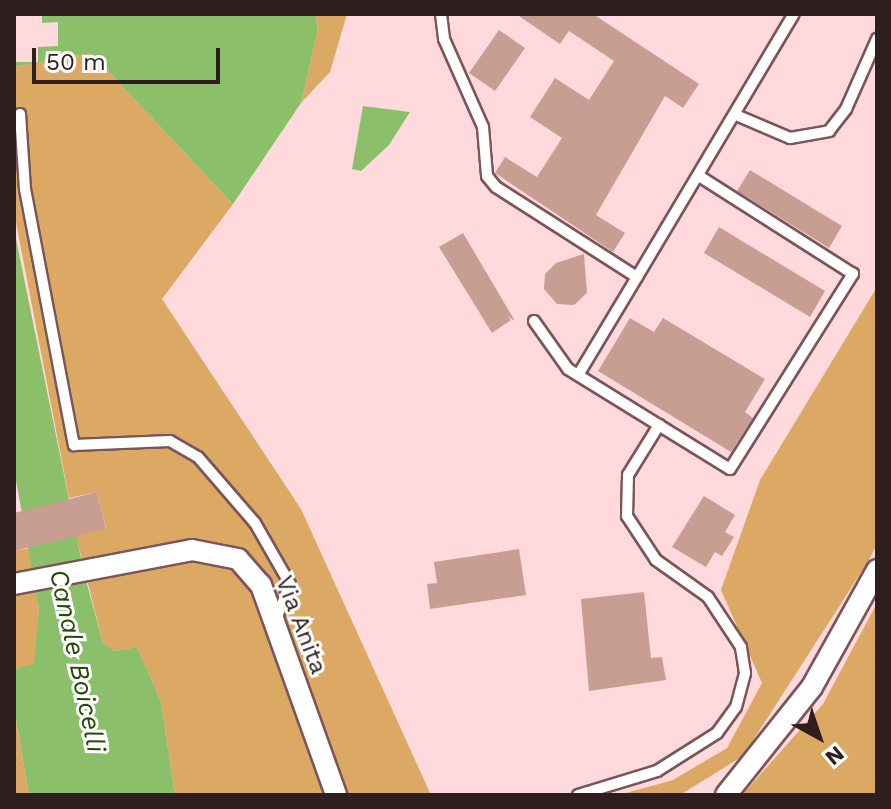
<!DOCTYPE html>
<style>
body{margin:0}
#map{position:relative;width:891px;height:809px;overflow:hidden;background:#ffd9db;font-family:"Work Sans",sans-serif}
div>[style]{position:absolute}
.green>*{inset:0;background:#dba964}
.water>*{inset:0;background:#8bbf69}
.pier>*{inset:0;background:#ffd9db}
.building>*{inset:0;background:#c89e93}
.roads{filter:drop-shadow(2px 0 #7c5558) drop-shadow(-2px 0 #7c5558) drop-shadow(0 2px #7c5558) drop-shadow(0 -2px #7c5558)}
.lane>*{height:10px;margin:-5px;padding:0 5px;transform-origin:5px;border-radius:5px;background:#fff}
.street>*{height:20px;margin:-10px;padding:0 10px;transform-origin:10px;border-radius:10px;background:#fff}
span{translate:-50% -50%;white-space:nowrap;text-align:center;line-height:1.15;-webkit-text-stroke:6px #fff;paint-order:stroke}
.street-label{font-size:24px;color:#2f1e20}
.water-label{font-size:26px;color:#274809;font-style:italic}
.frame{position:absolute;inset:0;border:16px solid #2f1e20;pointer-events:none}
.north{position:absolute;left:779px;top:697px;width:80px;height:80px;-webkit-text-stroke:6px #fff;paint-order:stroke;rotate:140deg;font-size:22px;font-weight:700;line-height:32px;text-align:center;color:#2f1e20}
.north::after{content:'';display:block;margin:auto;width:28px;height:36px;background:#2f1e20;clip-path:polygon(50% 0,100% 100%,50% 72%,0 100%)}
.scale{position:absolute;left:32px;top:48px;width:188px;height:36px;box-sizing:border-box;border:4px solid #2f1e20;border-top:0;padding-left:10px;font-size:24px;line-height:28px;white-space:nowrap;color:#2f1e20;-webkit-text-stroke:6px #fff;paint-order:stroke}
</style>
<div id="map">
<div class="green">
<div style="clip-path:polygon(315px 14px,347px 14px,330px 72px,301px 103px,318px 29px)"></div>
<div style="clip-path:polygon(91px 53px,233px 204px,162px 299px,301px 509px,431px 795px,175px 795px,161px 702px,137px 647px,115px 651px,103px 643px,76px 536px,106px 528px,97px 492px,69px 498px,14px 212px,14px 67px)"></div>
<div style="clip-path:polygon(877px 287px,877px 544px,869px 560px,743px 756px,680px 795px,619px 795px,673px 780px,727px 748px,762px 683px,721px 590px,760px 480px)"></div>
<div style="clip-path:polygon(30px 548px,39px 609px,35px 665px,14px 669px,14px 551px)"></div>
<div style="clip-path:polygon(877px 603px,877px 795px,742px 795px,823px 704px)"></div>
<div style="clip-path:polygon(14px 708px,14px 709px,29px 795px,14px 795px)"></div>
</div>
<div class="water">
<div style="clip-path:polygon(14px 14px,315px 14px,318px 29px,301px 103px,233px 204px,91px 53px,14px 67px)"></div>
<div style="clip-path:polygon(363px 106px,410px 112px,389px 145px,361px 171px,352px 169px)"></div>
<div style="clip-path:polygon(14px 229px,84px 573px,103px 643px,115px 651px,137px 647px,161px 702px,175px 795px,29px 795px,14px 708px,14px 669px,34px 664px,39px 609px,14px 469px)"></div>
</div>
<div class="pier">
<div style="clip-path:polygon(14px 14px,42px 14px,42px 23px,58px 22px,58px 46px,38px 47px,38px 62px,14px 62px)"></div>
</div>
<div class="building">
<div style="clip-path:polygon(516px 14px,593px 14px,699px 84px,683px 108px,665px 96px,596px 215px,625px 233px,613px 252px,495px 173px,505px 157px,537px 177px,562px 138px,530px 117px,555px 78px,589px 100px,614px 61px,569px 31px,560px 44px)"></div>
<div style="clip-path:polygon(499px 30px,525px 48px,495px 91px,469px 73px)"></div>
<div style="clip-path:polygon(750px 170px,842px 226px,829px 248px,737px 191px)"></div>
<div style="clip-path:polygon(719px 227px,825px 291px,810px 317px,704px 253px)"></div>
<div style="clip-path:polygon(463px 233px,515px 321px,507px 316px,511px 320px,492px 333px,439px 247px)"></div>
<div style="clip-path:polygon(584px 254px,587px 293px,574px 305px,557px 304px,544px 289px,545px 274px,556px 263px)"></div>
<div style="clip-path:polygon(630px 318px,654px 332px,663px 318px,765px 379px,745px 412px,753px 418px,731px 452px,598px 371px)"></div>
<div style="clip-path:polygon(97px 492px,106px 529px,14px 551px,14px 513px)"></div>
<div style="clip-path:polygon(704px 496px,735px 515px,725px 532px,734px 537px,722px 556px,715px 552px,706px 567px,672px 547px)"></div>
<div style="clip-path:polygon(519px 549px,526px 595px,430px 609px,427px 584px,437px 583px,434px 562px)"></div>
<div style="clip-path:polygon(644px 592px,651px 658px,662px 657px,666px 680px,589px 691px,581px 599px)"></div>
</div>
<div class="roads">
<div class="lane">
<div style="left:441px;top:14px;width:25px;rotate:83deg"></div>
<div style="left:444px;top:39px;width:96px;rotate:66.1deg"></div>
<div style="left:483px;top:127px;width:49px;rotate:85.3deg"></div>
<div style="left:487px;top:176px;width:14px;rotate:51deg"></div>
<div style="left:496px;top:187px;width:167px;rotate:32.6deg"></div>
<div style="left:637px;top:277px;width:114px;rotate:121deg"></div>
<div style="left:20px;top:114px;width:75px;rotate:86.2deg"></div>
<div style="left:25px;top:189px;width:261px;rotate:79.2deg"></div>
<div style="left:74px;top:445px;width:96px;rotate:-2.4deg"></div>
<div style="left:170px;top:441px;width:32px;rotate:30deg"></div>
<div style="left:198px;top:457px;width:87px;rotate:49.2deg"></div>
<div style="left:255px;top:523px;width:70px;rotate:60.2deg"></div>
<div style="left:290px;top:584px;width:41px;rotate:111.5deg"></div>
<div style="left:736px;top:115px;width:59px;rotate:23.1deg"></div>
<div style="left:790px;top:138px;width:40px;rotate:-10deg"></div>
<div style="left:829px;top:131px;width:28px;rotate:-52deg"></div>
<div style="left:846px;top:109px;width:77px;rotate:-66.1deg"></div>
<div style="left:637px;top:277px;width:306px;rotate:-59.2deg"></div>
<div style="left:534px;top:321px;width:59px;rotate:54.7deg"></div>
<div style="left:568px;top:369px;width:190px;rotate:31.7deg"></div>
<div style="left:730px;top:469px;width:231px;rotate:-57.8deg"></div>
<div style="left:853px;top:274px;width:183px;rotate:-147.5deg"></div>
<div style="left:578px;top:795px;width:83px;rotate:-16.9deg"></div>
<div style="left:657px;top:771px;width:71px;rotate:-32.3deg"></div>
<div style="left:717px;top:733px;width:32px;rotate:-54deg"></div>
<div style="left:736px;top:707px;width:35px;rotate:-75deg"></div>
<div style="left:745px;top:673px;width:26px;rotate:-99deg"></div>
<div style="left:741px;top:647px;width:60px;rotate:-123.4deg"></div>
<div style="left:708px;top:597px;width:64px;rotate:-144.6deg"></div>
<div style="left:656px;top:560px;width:53px;rotate:-123.4deg"></div>
<div style="left:627px;top:516px;width:41px;rotate:-88.6deg"></div>
<div style="left:628px;top:475px;width:59px;rotate:-58.2deg"></div>
</div>
<div class="street">
<div style="left:14px;top:584px;width:181px;rotate:-10.8deg"></div>
<div style="left:192px;top:550px;width:47px;rotate:11.1deg"></div>
<div style="left:238px;top:559px;width:35px;rotate:49deg"></div>
<div style="left:261px;top:585px;width:223px;rotate:70.3deg"></div>
<div style="left:726px;top:795px;width:138px;rotate:-51.5deg"></div>
<div style="left:812px;top:687px;width:134px;rotate:-60.9deg"></div>
</div>
</div>
<div class="street-label">
<span style="left:301px;top:625px;rotate:69deg">Via Anita</span>
</div>
<div class="water-label">
<span style="left:77px;top:661px;rotate:78deg">Canale Boicelli</span>
</div>
<div class="frame"></div>
<div class="north">N</div>
<div class="scale">50 m</div>
</div>
